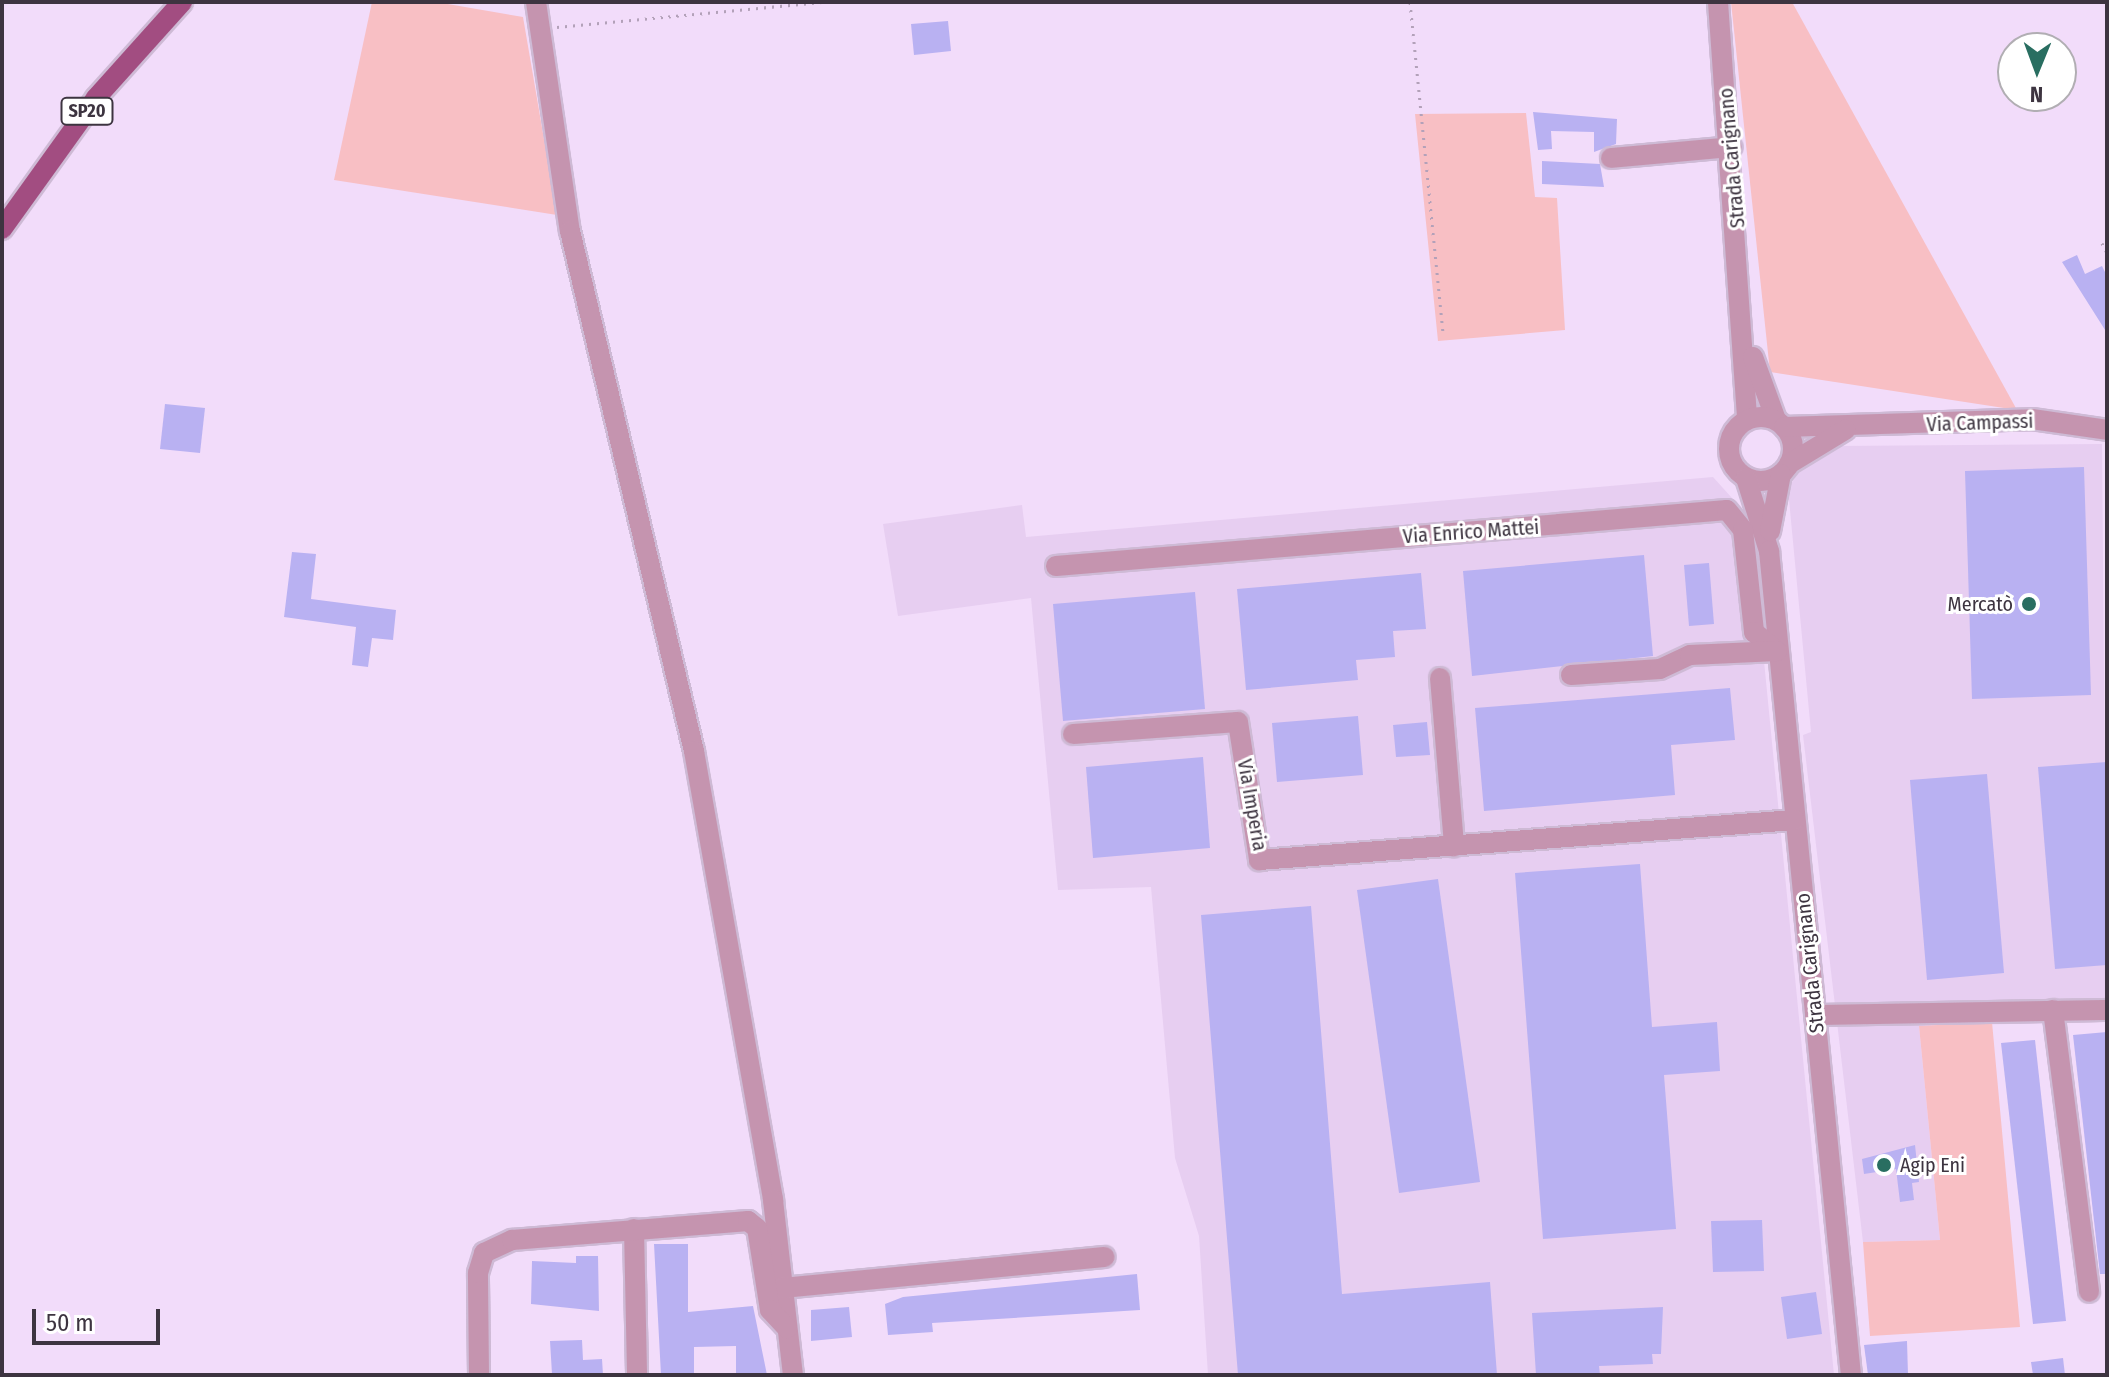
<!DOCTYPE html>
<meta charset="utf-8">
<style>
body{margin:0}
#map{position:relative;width:2109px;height:1377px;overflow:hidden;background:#f2dcfa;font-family:"Fira Sans Condensed",sans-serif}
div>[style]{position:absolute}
.built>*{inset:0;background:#e7cef1}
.green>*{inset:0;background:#f8bfc4}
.building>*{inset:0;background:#b9b1f2}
.path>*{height:3px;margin-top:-1.5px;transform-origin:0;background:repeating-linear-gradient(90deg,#b3a1b9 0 2px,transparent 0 8px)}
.roads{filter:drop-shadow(2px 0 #cebad5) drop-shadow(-2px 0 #cebad5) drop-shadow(0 2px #cebad5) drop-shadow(0 -2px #cebad5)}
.minor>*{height:20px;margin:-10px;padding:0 10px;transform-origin:10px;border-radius:10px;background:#c594af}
.minor>.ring{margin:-10px;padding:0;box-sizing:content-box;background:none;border:20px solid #c594af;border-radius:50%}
.major>*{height:20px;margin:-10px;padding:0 10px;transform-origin:10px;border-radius:10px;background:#a24d81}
.dots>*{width:22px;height:22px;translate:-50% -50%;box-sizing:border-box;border:4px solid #fff;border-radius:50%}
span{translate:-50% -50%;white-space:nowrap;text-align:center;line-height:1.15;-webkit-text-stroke:6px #fff;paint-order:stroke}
.shield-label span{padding:2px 6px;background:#fff;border:2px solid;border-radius:6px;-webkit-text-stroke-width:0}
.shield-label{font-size:18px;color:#3d3440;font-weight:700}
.street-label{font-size:20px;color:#3d3440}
.poi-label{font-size:20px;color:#3d3440}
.right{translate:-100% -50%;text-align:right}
.left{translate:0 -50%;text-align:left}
.frame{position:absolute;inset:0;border:4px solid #3d3440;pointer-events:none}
.north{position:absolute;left:1997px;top:32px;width:80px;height:80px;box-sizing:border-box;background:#fff;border:2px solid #b1aeb3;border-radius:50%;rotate:181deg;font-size:22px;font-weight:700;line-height:32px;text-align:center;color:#3d3440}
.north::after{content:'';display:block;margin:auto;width:28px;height:36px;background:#296e61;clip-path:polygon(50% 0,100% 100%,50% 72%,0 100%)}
.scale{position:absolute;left:32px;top:1309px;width:128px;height:36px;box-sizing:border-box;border:4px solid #3d3440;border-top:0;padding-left:10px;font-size:24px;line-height:28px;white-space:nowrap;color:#3d3440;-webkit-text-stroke:6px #fff;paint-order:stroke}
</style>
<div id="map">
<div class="built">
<div style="clip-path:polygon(2102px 444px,2107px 1022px,1919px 1026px,1940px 1240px,1863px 1242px,1803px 735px,1811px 732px,1788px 489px,1800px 469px,1836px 446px)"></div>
<div style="clip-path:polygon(1713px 477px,1750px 518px,1834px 1375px,1208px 1375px,1199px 1236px,1175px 1158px,1151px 887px,1058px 890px,1031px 598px,898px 616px,883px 524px,1022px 505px,1026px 537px)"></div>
</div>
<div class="green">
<div style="clip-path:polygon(372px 2px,436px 2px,523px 17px,557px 215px,334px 180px)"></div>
<div style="clip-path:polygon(1731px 2px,1792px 2px,2017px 410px,1770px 372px)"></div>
<div style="clip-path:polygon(1526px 113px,1535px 197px,1557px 198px,1565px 330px,1438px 341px,1415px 114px)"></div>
<div style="clip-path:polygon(1992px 1022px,2020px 1327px,1870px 1336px,1863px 1242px,1940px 1240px,1919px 1026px)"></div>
</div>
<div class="building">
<div style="clip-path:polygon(948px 21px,951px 51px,914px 55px,911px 24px)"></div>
<div style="clip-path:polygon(1533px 112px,1617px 119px,1616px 144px,1594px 152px,1594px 132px,1551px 131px,1552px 149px,1538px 150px)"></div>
<div style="clip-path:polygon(1542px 161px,1600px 164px,1604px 187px,1542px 184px)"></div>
<div style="clip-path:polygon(2077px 255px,2085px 274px,2102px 266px,2107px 276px,2107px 333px,2062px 262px)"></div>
<div style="clip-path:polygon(165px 404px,205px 408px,200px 453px,160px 449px)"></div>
<div style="clip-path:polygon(2084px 467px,2091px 695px,1972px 699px,1965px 471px)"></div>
<div style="clip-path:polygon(292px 552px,316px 554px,311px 599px,396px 610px,393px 640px,372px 638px,368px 667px,352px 665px,356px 627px,284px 617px)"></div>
<div style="clip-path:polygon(1644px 555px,1653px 656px,1472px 676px,1463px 571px)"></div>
<div style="clip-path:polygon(1709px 563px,1714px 624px,1689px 626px,1684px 565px)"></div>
<div style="clip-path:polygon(1421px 573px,1426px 629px,1393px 631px,1395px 657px,1356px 660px,1358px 680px,1246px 690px,1237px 589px)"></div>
<div style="clip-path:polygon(1195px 592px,1205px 709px,1063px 721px,1053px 604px)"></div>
<div style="clip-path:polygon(1730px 688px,1735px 740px,1671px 745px,1675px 795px,1484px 811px,1475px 708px)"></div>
<div style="clip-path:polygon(1358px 716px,1363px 775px,1277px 782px,1272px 723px)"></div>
<div style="clip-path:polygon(1427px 722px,1430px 755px,1396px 757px,1393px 725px)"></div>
<div style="clip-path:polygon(1203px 757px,1210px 848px,1093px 858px,1086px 767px)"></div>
<div style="clip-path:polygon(2107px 762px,2107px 965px,2055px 969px,2038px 767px)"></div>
<div style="clip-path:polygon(1987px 774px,2004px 973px,1927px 980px,1910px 780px)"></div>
<div style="clip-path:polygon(1640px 864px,1652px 1027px,1717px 1022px,1720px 1071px,1664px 1075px,1676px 1229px,1543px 1239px,1515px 873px)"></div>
<div style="clip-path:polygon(1438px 879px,1480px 1182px,1399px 1193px,1357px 890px)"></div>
<div style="clip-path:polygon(1311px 906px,1342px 1294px,1490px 1282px,1497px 1375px,1238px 1375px,1201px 915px)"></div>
<div style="clip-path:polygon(2107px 1032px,2107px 1274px,2100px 1274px,2073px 1035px)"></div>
<div style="clip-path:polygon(2035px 1040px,2066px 1321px,2033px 1324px,2001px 1043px)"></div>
<div style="clip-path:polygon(1915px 1145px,1919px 1182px,1912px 1183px,1914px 1200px,1900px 1202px,1896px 1169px,1864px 1174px,1862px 1159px)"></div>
<div style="clip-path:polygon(1762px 1220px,1764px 1271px,1713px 1272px,1711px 1221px)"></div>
<div style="clip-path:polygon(654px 1244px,688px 1244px,688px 1312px,753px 1306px,767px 1375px,736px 1375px,736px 1346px,694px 1347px,694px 1375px,661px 1375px)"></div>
<div style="clip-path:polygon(576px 1256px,598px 1256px,599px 1311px,531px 1304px,532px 1261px,576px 1263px)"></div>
<div style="clip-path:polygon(1137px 1274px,1140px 1310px,932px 1323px,933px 1332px,888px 1335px,885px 1304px,903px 1297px)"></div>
<div style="clip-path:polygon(1816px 1292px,1822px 1334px,1787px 1339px,1781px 1297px)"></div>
<div style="clip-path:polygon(849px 1307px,852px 1337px,811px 1341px,811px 1310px)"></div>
<div style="clip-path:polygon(1663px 1307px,1661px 1354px,1652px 1354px,1653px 1364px,1599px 1366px,1600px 1375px,1536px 1375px,1532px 1313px)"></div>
<div style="clip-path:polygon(582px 1340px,583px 1360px,602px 1359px,603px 1375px,552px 1374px,550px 1341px)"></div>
<div style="clip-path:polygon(1907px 1341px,1908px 1375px,1868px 1375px,1864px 1345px)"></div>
<div style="clip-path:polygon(2063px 1358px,2065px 1375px,2033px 1375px,2031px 1362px)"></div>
</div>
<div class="path">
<div style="left:1410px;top:2px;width:333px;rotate:84.3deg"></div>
<div style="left:557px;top:27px;width:266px;rotate:-5.4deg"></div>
<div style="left:2102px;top:243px;width:11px;rotate:63deg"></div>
</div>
<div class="roads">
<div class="minor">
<div style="left:536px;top:2px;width:232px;rotate:81.6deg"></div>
<div style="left:570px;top:231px;width:535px;rotate:76.59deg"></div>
<div style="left:694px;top:751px;width:456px;rotate:80deg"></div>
<div style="left:773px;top:1200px;width:176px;rotate:83.5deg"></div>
<div style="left:1718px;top:2px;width:419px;rotate:86deg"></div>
<div style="left:1611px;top:158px;width:121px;rotate:-5.2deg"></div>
<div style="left:1753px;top:357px;width:67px;rotate:69.9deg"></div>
<div class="ring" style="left:1729px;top:417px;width:44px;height:44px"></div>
<div style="left:1784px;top:427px;width:248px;rotate:-1.8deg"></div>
<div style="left:2032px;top:419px;width:76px;rotate:8.3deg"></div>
<div style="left:1789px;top:464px;width:66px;rotate:-31.3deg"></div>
<div style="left:1746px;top:478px;width:77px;rotate:72.5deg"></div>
<div style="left:1769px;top:551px;width:828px;rotate:84.32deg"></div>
<div style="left:1770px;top:531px;width:58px;rotate:-79.1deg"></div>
<div style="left:1056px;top:566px;width:673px;rotate:-4.77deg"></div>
<div style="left:1727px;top:510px;width:26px;rotate:51deg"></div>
<div style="left:1743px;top:530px;width:103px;rotate:83.8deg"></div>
<div style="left:1754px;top:632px;width:30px;rotate:40deg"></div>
<div style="left:1571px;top:675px;width:89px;rotate:-3.9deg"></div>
<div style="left:1660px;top:669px;width:33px;rotate:-25deg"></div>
<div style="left:1690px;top:655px;width:87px;rotate:-2.6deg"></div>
<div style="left:1440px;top:678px;width:169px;rotate:85.2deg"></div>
<div style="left:1073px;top:734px;width:165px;rotate:-4.2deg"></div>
<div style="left:1238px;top:722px;width:140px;rotate:81.3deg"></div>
<div style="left:1259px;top:860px;width:537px;rotate:-4.27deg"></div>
<div style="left:2053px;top:1010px;width:284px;rotate:82.7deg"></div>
<div style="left:1815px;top:1015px;width:292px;rotate:-1deg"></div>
<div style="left:634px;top:1229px;width:146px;rotate:88.8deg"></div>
<div style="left:782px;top:1288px;width:324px;rotate:-5.5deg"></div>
<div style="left:479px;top:1375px;width:102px;rotate:-90.6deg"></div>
<div style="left:478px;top:1273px;width:21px;rotate:-73deg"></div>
<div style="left:484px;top:1253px;width:31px;rotate:-25deg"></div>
<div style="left:512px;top:1240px;width:237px;rotate:-4.6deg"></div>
<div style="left:748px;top:1221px;width:11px;rotate:38deg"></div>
<div style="left:757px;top:1228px;width:83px;rotate:81deg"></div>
<div style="left:770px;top:1310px;width:25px;rotate:47deg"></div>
</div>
<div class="major">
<div style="left:2px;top:229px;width:161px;rotate:-54.3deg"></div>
<div style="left:96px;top:98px;width:129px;rotate:-48.1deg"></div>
</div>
</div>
<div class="dots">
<div style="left:2029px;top:604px;background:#296e61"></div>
<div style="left:1884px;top:1165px;background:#296e61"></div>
</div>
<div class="shield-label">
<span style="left:87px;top:111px">SP20</span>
</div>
<div class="street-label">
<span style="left:1732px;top:158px;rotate:-95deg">Strada Carignano</span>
<span style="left:1980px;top:423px;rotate:-2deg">Via Campassi</span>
<span style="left:1471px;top:532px;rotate:-4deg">Via Enrico Mattei</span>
<span style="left:1252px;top:805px;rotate:80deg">Via Imperia</span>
<span style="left:1810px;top:963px;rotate:-96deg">Strada Carignano</span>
</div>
<div class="poi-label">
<span class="right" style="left:2013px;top:604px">Mercatò</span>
<span class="left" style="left:1900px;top:1165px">Agip Eni</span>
</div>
<div class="frame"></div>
<div class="north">N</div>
<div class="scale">50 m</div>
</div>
